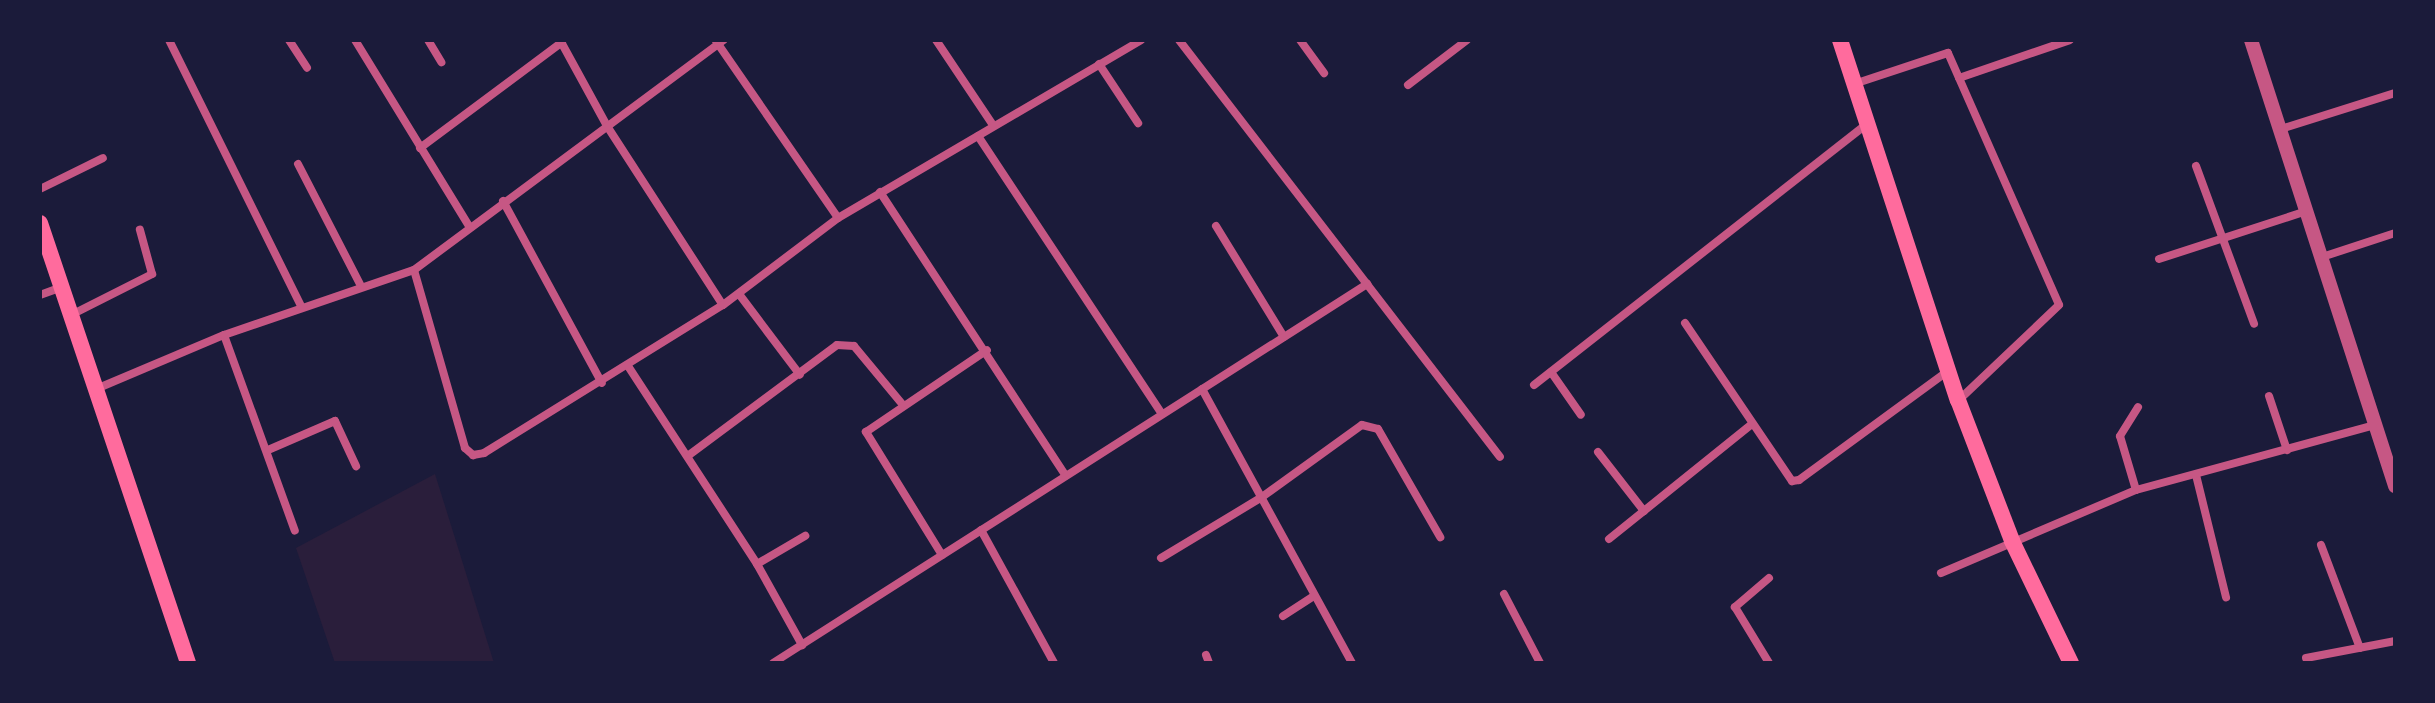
<!DOCTYPE html>
<style>
body{margin:0}
#map{position:relative;width:2435px;height:703px;overflow:hidden;background:#1b1b3a;font-family:Roboto,sans-serif}
div>[style]{position:absolute}
.green>*{inset:0;background:#2a1e3b}
.minor>*{height:8px;margin:-4px;padding:0 4px;transform-origin:4px;border-radius:4px;background:#c65784}
.tertiary>*{height:14px;margin:-7px;padding:0 7px;transform-origin:7px;border-radius:7px;background:#c65784}
.secondary>*{height:16px;margin:-8px;padding:0 8px;transform-origin:8px;border-radius:8px;background:#ff6b9d}
span{translate:-50% -50%;white-space:nowrap;text-align:center;line-height:1.15;-webkit-text-stroke:6px #1b1b3a;paint-order:stroke}
.frame{position:absolute;inset:0;border:42px solid #1b1b3a;pointer-events:none}
</style>
<div id="map">
<div class="green">
<div style="clip-path:polygon(435px 474px,494px 663px,335px 663px,296px 548px)"></div>
</div>
<div class="minor">
<div style="left:169px;top:40px;width:297px;rotate:63.6deg"></div>
<div style="left:289px;top:40px;width:33px;rotate:57deg"></div>
<div style="left:355px;top:40px;width:218px;rotate:58.5deg"></div>
<div style="left:428px;top:40px;width:26px;rotate:59deg"></div>
<div style="left:560px;top:40px;width:98px;rotate:61.3deg"></div>
<div style="left:607px;top:126px;width:213px;rotate:57.1deg"></div>
<div style="left:936px;top:40px;width:102px;rotate:56.2deg"></div>
<div style="left:1179px;top:40px;width:526px;rotate:52.41deg"></div>
<div style="left:1300px;top:40px;width:41px;rotate:54deg"></div>
<div style="left:716px;top:41px;width:215px;rotate:55.4deg"></div>
<div style="left:1099px;top:64px;width:71px;rotate:56.5deg"></div>
<div style="left:1959px;top:78px;width:117px;rotate:-18.9deg"></div>
<div style="left:1854px;top:84px;width:99px;rotate:-18.3deg"></div>
<div style="left:1948px;top:53px;width:275px;rotate:66.2deg"></div>
<div style="left:2059px;top:305px;width:138px;rotate:136.5deg"></div>
<div style="left:1408px;top:85px;width:74px;rotate:-37.3deg"></div>
<div style="left:2281px;top:129px;width:120px;rotate:-17.5deg"></div>
<div style="left:978px;top:136px;width:333px;rotate:56.5deg"></div>
<div style="left:420px;top:148px;width:177px;rotate:-36.7deg"></div>
<div style="left:298px;top:164px;width:137px;rotate:62.7deg"></div>
<div style="left:2196px;top:166px;width:168px;rotate:69.8deg"></div>
<div style="left:40px;top:189px;width:70px;rotate:-26.2deg"></div>
<div style="left:880px;top:192px;width:339px;rotate:56.8deg"></div>
<div style="left:503px;top:201px;width:207px;rotate:61.5deg"></div>
<div style="left:1216px;top:226px;width:130px;rotate:58.5deg"></div>
<div style="left:2322px;top:257px;width:77px;rotate:-18.2deg"></div>
<div style="left:2159px;top:259px;width:156px;rotate:-18deg"></div>
<div style="left:414px;top:270px;width:185px;rotate:74deg"></div>
<div style="left:465px;top:448px;width:11px;rotate:41deg"></div>
<div style="left:473px;top:455px;width:11px;rotate:-10deg"></div>
<div style="left:484px;top:453px;width:281px;rotate:-31.8deg"></div>
<div style="left:723px;top:305px;width:144px;rotate:-37.1deg"></div>
<div style="left:838px;top:218px;width:351px;rotate:-30.4deg"></div>
<div style="left:739px;top:294px;width:101px;rotate:53deg"></div>
<div style="left:40px;top:295px;width:23px;rotate:-20deg"></div>
<div style="left:71px;top:315px;width:91px;rotate:-26.8deg"></div>
<div style="left:152px;top:274px;width:46px;rotate:-105.3deg"></div>
<div style="left:1685px;top:323px;width:191px;rotate:55.9deg"></div>
<div style="left:1792px;top:481px;width:7px;rotate:-8deg"></div>
<div style="left:1799px;top:480px;width:185px;rotate:-36.2deg"></div>
<div style="left:224px;top:335px;width:208px;rotate:70.1deg"></div>
<div style="left:628px;top:366px;width:236px;rotate:56.9deg"></div>
<div style="left:757px;top:564px;width:93px;rotate:60.9deg"></div>
<div style="left:1551px;top:372px;width:52px;rotate:55.1deg"></div>
<div style="left:1534px;top:385px;width:423px;rotate:-38.1deg"></div>
<div style="left:96px;top:389px;width:139px;rotate:-22.9deg"></div>
<div style="left:224px;top:335px;width:201px;rotate:-18.9deg"></div>
<div style="left:414px;top:270px;width:386px;rotate:-36.6deg"></div>
<div style="left:1202px;top:389px;width:312px;rotate:61.3deg"></div>
<div style="left:2269px;top:396px;width:57px;rotate:71.6deg"></div>
<div style="left:268px;top:450px;width:73px;rotate:-23.4deg"></div>
<div style="left:335px;top:421px;width:50px;rotate:65deg"></div>
<div style="left:1598px;top:452px;width:75px;rotate:52.1deg"></div>
<div style="left:689px;top:455px;width:184px;rotate:-36.6deg"></div>
<div style="left:837px;top:345px;width:17px;rotate:3deg"></div>
<div style="left:854px;top:346px;width:77px;rotate:50.3deg"></div>
<div style="left:2196px;top:475px;width:126px;rotate:76.2deg"></div>
<div style="left:2136px;top:490px;width:56px;rotate:-106.5deg"></div>
<div style="left:2120px;top:436px;width:34px;rotate:-58deg"></div>
<div style="left:981px;top:530px;width:152px;rotate:61.2deg"></div>
<div style="left:1609px;top:539px;width:184px;rotate:-38.8deg"></div>
<div style="left:2321px;top:545px;width:110px;rotate:69.3deg"></div>
<div style="left:942px;top:555px;width:145px;rotate:-121.7deg"></div>
<div style="left:866px;top:432px;width:146px;rotate:-34.1deg"></div>
<div style="left:1161px;top:558px;width:118px;rotate:-31.1deg"></div>
<div style="left:1262px;top:497px;width:123px;rotate:-35.8deg"></div>
<div style="left:1362px;top:425px;width:16px;rotate:14deg"></div>
<div style="left:1378px;top:429px;width:125px;rotate:60.1deg"></div>
<div style="left:757px;top:564px;width:56px;rotate:-30.3deg"></div>
<div style="left:1941px;top:573px;width:212px;rotate:-23.1deg"></div>
<div style="left:2136px;top:490px;width:248px;rotate:-15.2deg"></div>
<div style="left:1769px;top:578px;width:45px;rotate:139.5deg"></div>
<div style="left:1735px;top:607px;width:66px;rotate:58.7deg"></div>
<div style="left:1504px;top:594px;width:78px;rotate:62.4deg"></div>
<div style="left:1283px;top:616px;width:37px;rotate:-33deg"></div>
<div style="left:1206px;top:655px;width:9px;rotate:69deg"></div>
<div style="left:2306px;top:658px;width:91px;rotate:-10.8deg"></div>
<div style="left:773px;top:663px;width:705px;rotate:-32.54deg"></div>
</div>
<div class="tertiary">
<div style="left:2251px;top:40px;width:469px;rotate:72.1deg"></div>
</div>
<div class="secondary">
<div style="left:1840px;top:40px;width:379px;rotate:71.9deg"></div>
<div style="left:1958px;top:400px;width:151px;rotate:69deg"></div>
<div style="left:2012px;top:541px;width:136px;rotate:64.2deg"></div>
<div style="left:40px;top:223px;width:464px;rotate:71.4deg"></div>
</div>
<div class="frame"></div>
</div>
